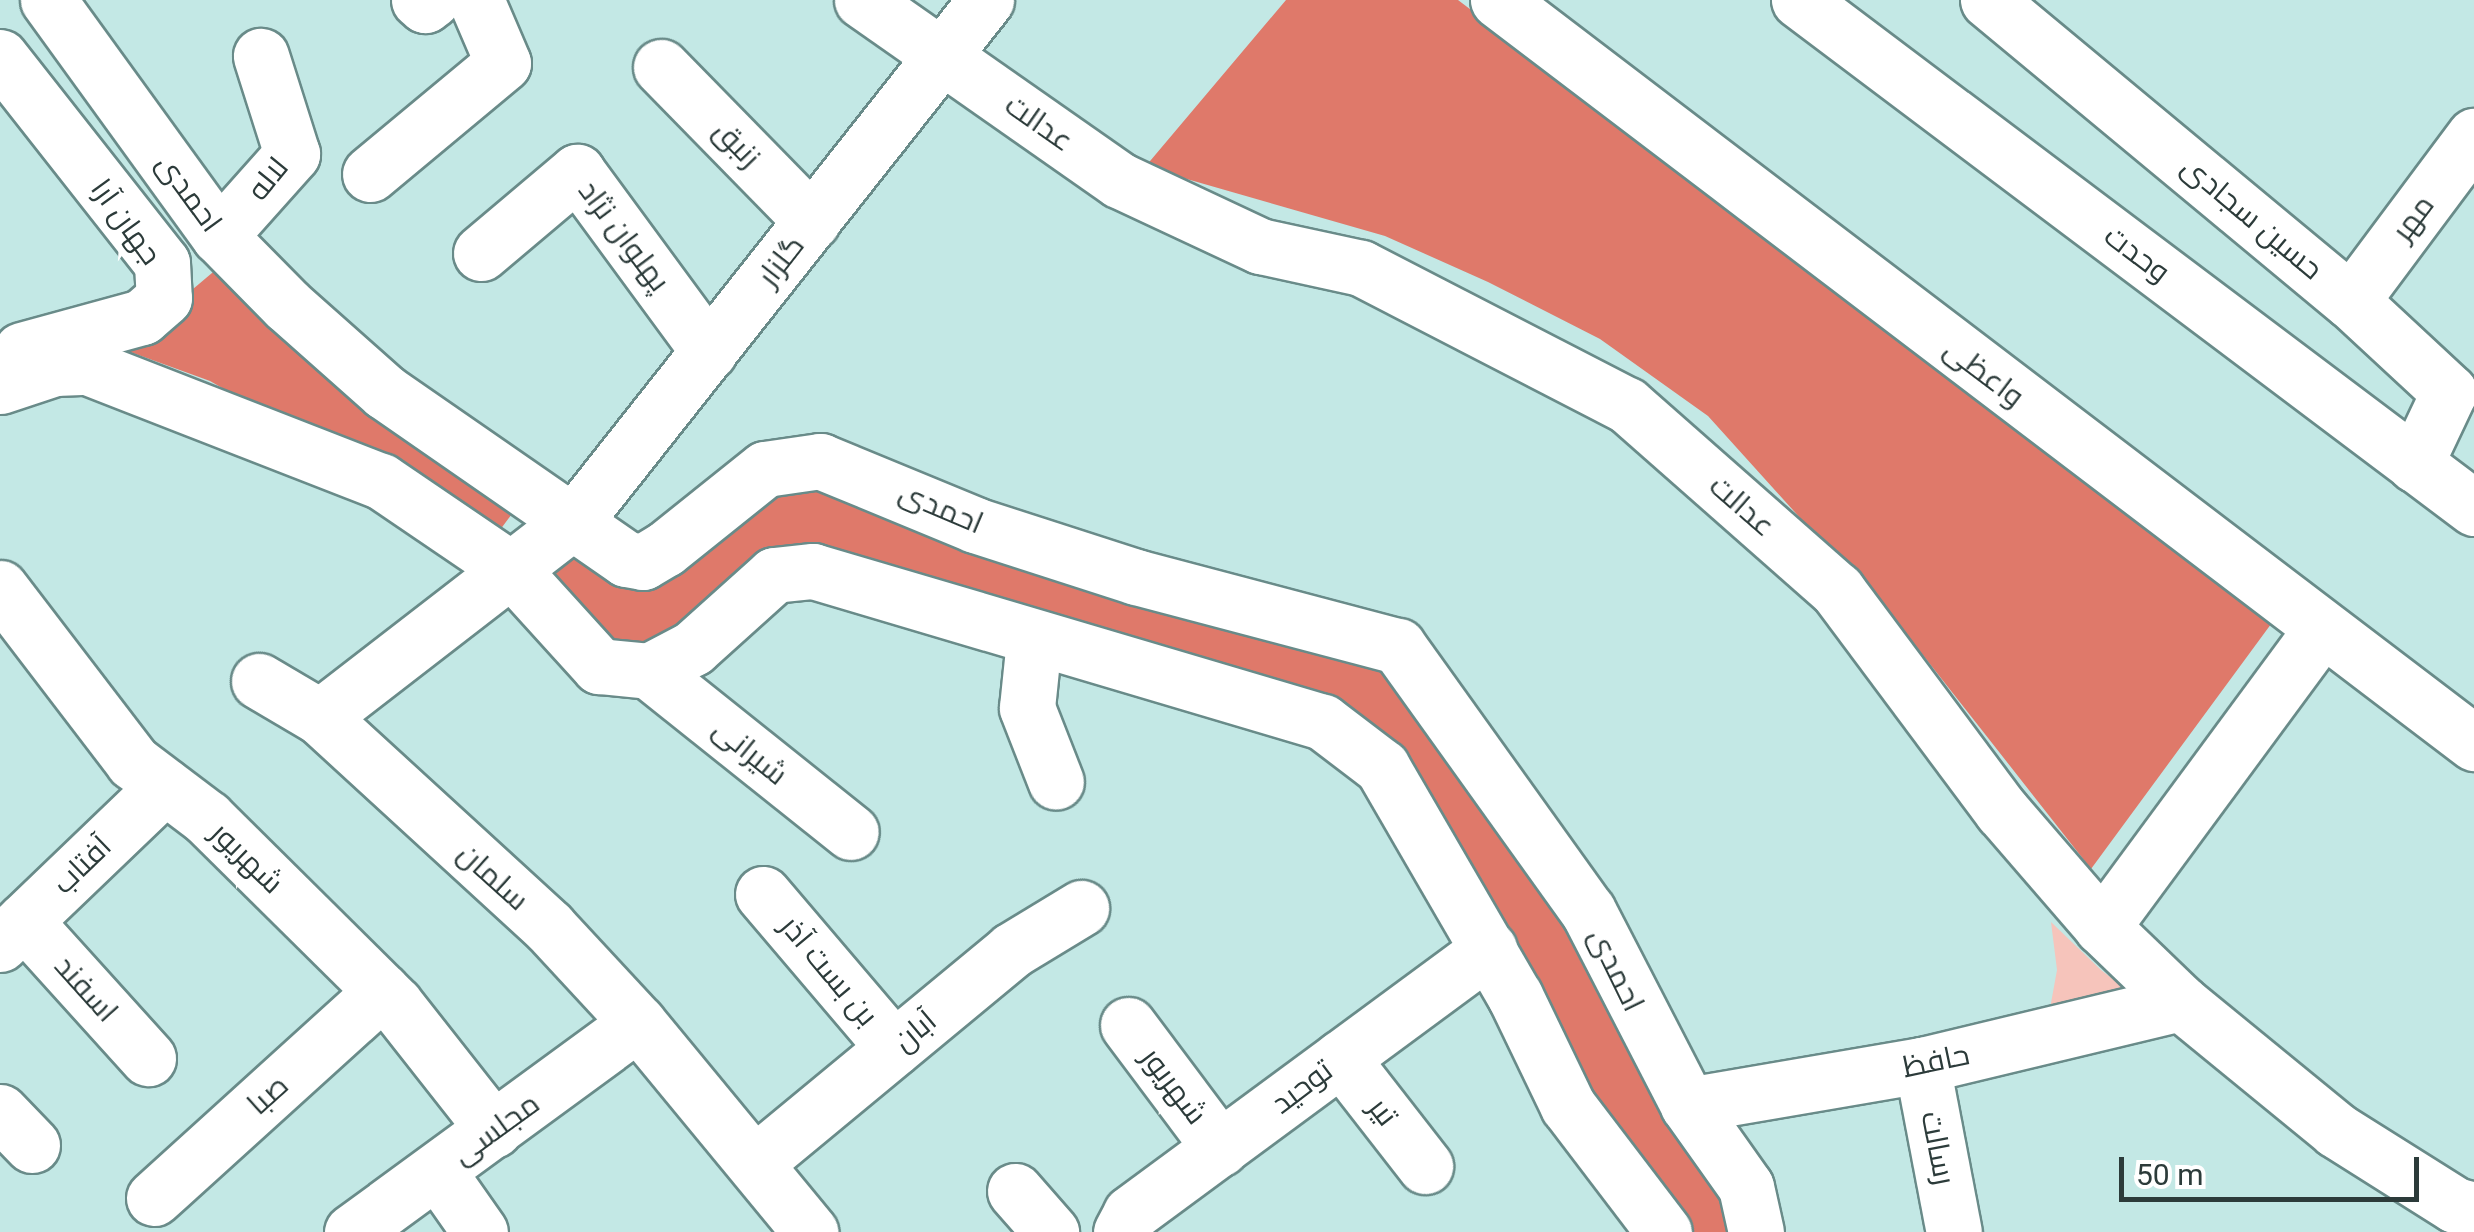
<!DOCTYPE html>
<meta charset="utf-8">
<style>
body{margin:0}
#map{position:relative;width:2474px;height:1232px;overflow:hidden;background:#c3e8e5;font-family:Roboto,Cairo,sans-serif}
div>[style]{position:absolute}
.green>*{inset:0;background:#f6c4bb}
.forest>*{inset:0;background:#df796a}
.roads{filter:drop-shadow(2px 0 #698b89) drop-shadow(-2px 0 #698b89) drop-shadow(0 2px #698b89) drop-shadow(0 -2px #698b89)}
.minor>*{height:55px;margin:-27.5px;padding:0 27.5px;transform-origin:27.5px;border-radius:27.5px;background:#fff}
span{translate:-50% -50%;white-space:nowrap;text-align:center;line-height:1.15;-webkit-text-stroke:9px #fff;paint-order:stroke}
.street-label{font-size:30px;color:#2c3b3a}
.scale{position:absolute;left:2119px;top:1157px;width:300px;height:45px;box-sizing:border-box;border:5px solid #2c3b3a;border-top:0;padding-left:12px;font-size:30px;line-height:35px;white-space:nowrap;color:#2c3b3a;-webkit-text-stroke:8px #fff;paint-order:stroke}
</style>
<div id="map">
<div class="green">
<div style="clip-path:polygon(2051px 922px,2101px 970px,2139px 999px,2049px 1014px,2057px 970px)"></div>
</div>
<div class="forest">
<div style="clip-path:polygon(1286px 0,1458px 0,2274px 620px,2091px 869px,1915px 645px,1708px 416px,1600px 339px,1488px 282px,1385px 236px,1145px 167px)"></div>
<div style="clip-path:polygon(225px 262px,520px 503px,491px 542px,210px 381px,122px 349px)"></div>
<div style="clip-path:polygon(812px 483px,1389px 662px,1491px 799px,1745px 1232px,1678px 1232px,1573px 1105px,1403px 769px,823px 558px,645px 654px,610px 647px,519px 559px,547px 524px,596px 559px)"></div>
</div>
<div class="roads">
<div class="minor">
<div style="left:48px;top:0;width:291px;rotate:54.1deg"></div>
<div style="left:219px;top:236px;width:97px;rotate:45.4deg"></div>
<div style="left:287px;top:305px;width:131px;rotate:41.6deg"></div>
<div style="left:385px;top:392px;width:293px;rotate:34.7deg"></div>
<div style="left:626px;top:559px;width:17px;rotate:10deg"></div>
<div style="left:643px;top:562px;width:26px;rotate:-31deg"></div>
<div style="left:665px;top:549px;width:128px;rotate:-38.7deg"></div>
<div style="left:765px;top:469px;width:56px;rotate:-8.3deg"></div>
<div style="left:820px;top:461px;width:168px;rotate:22.4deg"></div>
<div style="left:975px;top:525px;width:169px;rotate:17.9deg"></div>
<div style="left:1136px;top:577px;width:271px;rotate:14.8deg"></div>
<div style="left:1398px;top:646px;width:326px;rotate:54.4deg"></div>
<div style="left:1588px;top:911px;width:218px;rotate:62.7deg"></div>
<div style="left:1688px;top:1105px;width:100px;rotate:54.7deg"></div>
<div style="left:1746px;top:1187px;width:46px;rotate:77.5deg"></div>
<div style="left:419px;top:0;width:8px;rotate:40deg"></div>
<div style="left:425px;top:5px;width:9px;rotate:-36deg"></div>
<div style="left:862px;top:0;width:314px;rotate:35deg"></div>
<div style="left:1119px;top:180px;width:156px;rotate:25.1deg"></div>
<div style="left:1260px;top:246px;width:103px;rotate:12.3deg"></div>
<div style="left:1361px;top:268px;width:299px;rotate:27.3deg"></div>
<div style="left:1627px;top:405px;width:280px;rotate:41.4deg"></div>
<div style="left:1837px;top:590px;width:276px;rotate:53.3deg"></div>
<div style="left:2002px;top:811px;width:153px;rotate:49.2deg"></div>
<div style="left:2102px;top:927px;width:110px;rotate:43.9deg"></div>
<div style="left:2181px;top:1003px;width:200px;rotate:39.3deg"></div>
<div style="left:2336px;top:1130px;width:141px;rotate:32.2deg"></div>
<div style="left:2455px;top:1205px;width:20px;rotate:15deg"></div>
<div style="left:1498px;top:0;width:1227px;rotate:37.28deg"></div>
<div style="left:1799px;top:0;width:845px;rotate:36.96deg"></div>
<div style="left:1988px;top:0;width:472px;rotate:39.7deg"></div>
<div style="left:2351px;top:301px;width:134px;rotate:42.9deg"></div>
<div style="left:2449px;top:392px;width:80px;rotate:115.3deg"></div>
<div style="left:0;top:57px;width:262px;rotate:51.8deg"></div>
<div style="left:162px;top:263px;width:35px;rotate:87deg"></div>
<div style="left:164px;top:298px;width:29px;rotate:139deg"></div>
<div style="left:142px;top:317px;width:125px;rotate:164.7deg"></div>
<div style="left:661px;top:67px;width:216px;rotate:45.6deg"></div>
<div style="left:370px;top:174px;width:173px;rotate:-39.8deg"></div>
<div style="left:503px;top:63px;width:69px;rotate:-113.2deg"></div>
<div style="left:219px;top:236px;width:110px;rotate:-48.3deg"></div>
<div style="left:292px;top:154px;width:103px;rotate:-107.6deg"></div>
<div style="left:481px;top:253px;width:126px;rotate:-40.2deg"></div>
<div style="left:577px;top:172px;width:223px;rotate:53.7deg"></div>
<div style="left:2351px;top:301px;width:206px;rotate:-53.3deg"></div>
<div style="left:0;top:386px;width:58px;rotate:-18.1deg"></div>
<div style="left:55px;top:368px;width:33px;rotate:-2deg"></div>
<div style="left:88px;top:367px;width:314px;rotate:21.3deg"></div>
<div style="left:381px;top:481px;width:158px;rotate:34.2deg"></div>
<div style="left:512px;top:570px;width:130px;rotate:47.8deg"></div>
<div style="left:599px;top:666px;width:50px;rotate:5.7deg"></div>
<div style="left:649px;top:671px;width:50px;rotate:-27.6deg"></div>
<div style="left:693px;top:648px;width:109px;rotate:-42deg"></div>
<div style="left:774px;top:575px;width:39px;rotate:-6deg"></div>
<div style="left:813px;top:571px;width:532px;rotate:16.49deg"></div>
<div style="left:1323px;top:722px;width:74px;rotate:37.3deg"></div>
<div style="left:1382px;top:767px;width:265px;rotate:59.9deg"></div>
<div style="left:1515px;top:996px;width:122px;rotate:64.3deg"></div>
<div style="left:1568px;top:1106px;width:158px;rotate:52.7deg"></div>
<div style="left:0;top:588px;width:219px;rotate:52.6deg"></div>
<div style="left:133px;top:762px;width:93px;rotate:37.1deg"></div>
<div style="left:207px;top:818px;width:264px;rotate:44.7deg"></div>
<div style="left:395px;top:1004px;width:160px;rotate:51.8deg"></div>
<div style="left:1034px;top:640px;width:68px;rotate:95.9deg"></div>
<div style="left:1027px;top:708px;width:79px;rotate:68.6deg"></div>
<div style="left:649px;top:671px;width:258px;rotate:38.6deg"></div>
<div style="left:259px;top:681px;width:71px;rotate:30.5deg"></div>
<div style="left:320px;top:717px;width:311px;rotate:42.5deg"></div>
<div style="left:549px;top:927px;width:131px;rotate:47.2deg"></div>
<div style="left:638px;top:1023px;width:271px;rotate:50.5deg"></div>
<div style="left:320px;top:717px;width:322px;rotate:-37.7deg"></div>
<div style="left:575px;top:520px;width:663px;rotate:-51.68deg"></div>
<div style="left:763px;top:894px;width:202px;rotate:49.6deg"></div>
<div style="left:24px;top:921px;width:185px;rotate:47.9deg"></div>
<div style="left:2102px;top:927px;width:369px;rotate:-53.6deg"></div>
<div style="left:0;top:944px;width:228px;rotate:-43.8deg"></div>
<div style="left:1128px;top:1025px;width:154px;rotate:53.2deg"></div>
<div style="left:1341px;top:1058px;width:137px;rotate:52.1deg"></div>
<div style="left:1922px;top:1065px;width:170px;rotate:79.2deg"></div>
<div style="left:1688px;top:1105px;width:237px;rotate:-9.7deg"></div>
<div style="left:1922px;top:1065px;width:266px;rotate:-13.5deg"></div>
<div style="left:0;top:1112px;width:46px;rotate:45.9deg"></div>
<div style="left:756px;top:1162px;width:332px;rotate:-39.6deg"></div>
<div style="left:1012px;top:950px;width:81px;rotate:-31.3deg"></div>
<div style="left:438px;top:1172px;width:73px;rotate:55deg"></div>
<div style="left:1015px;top:1191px;width:55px;rotate:48.7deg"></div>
<div style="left:154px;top:1198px;width:308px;rotate:-42.2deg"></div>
<div style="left:352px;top:1232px;width:354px;rotate:-36.2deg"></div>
<div style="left:1121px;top:1232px;width:21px;rotate:-62deg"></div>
<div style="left:1131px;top:1213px;width:445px;rotate:-36.4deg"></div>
</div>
</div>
<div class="street-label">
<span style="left:1039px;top:123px;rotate:35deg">عدالت</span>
<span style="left:737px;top:144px;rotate:46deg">زنبق</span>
<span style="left:268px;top:179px;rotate:-51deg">لاله</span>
<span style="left:189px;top:193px;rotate:54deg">احمدی</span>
<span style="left:2252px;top:218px;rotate:40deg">حسین سجادی</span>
<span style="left:2413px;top:218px;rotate:-53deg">مهر</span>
<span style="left:126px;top:222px;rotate:54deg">جهان آرا</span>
<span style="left:624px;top:236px;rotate:53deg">پهلوان نژاد</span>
<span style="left:2137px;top:254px;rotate:37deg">وحدت</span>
<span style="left:781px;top:261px;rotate:-52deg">گلزار</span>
<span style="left:1984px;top:373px;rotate:37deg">واعظی</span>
<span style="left:1742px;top:506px;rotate:41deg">عدالت</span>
<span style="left:941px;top:508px;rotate:23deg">احمدی</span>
<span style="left:750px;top:752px;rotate:39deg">شیرانی</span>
<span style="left:247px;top:858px;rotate:44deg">شهریور</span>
<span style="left:82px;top:865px;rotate:-44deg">آفتاب</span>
<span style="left:493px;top:877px;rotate:42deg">سلمان</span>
<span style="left:1616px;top:970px;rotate:64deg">احمدی</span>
<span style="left:829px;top:971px;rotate:50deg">بن بست آذر</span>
<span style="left:86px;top:989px;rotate:48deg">اسفند</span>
<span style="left:915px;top:1031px;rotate:-40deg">آبان</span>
<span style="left:1936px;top:1061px;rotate:-12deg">حافظ</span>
<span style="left:1174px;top:1086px;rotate:53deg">شهریور</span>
<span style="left:1302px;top:1087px;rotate:-37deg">توحید</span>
<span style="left:268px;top:1095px;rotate:-42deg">صبا</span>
<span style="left:1383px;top:1112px;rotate:52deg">تیر</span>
<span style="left:496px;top:1129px;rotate:-36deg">مجلسی</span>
<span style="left:1938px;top:1148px;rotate:79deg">رسالت</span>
</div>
<div class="scale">50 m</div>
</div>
